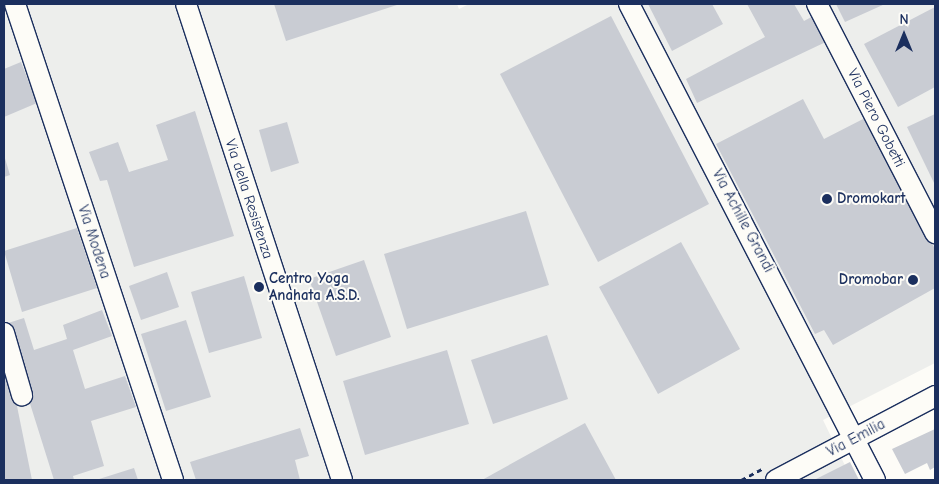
<!DOCTYPE html>
<style>
body{margin:0}
#map{position:relative;width:939px;height:484px;overflow:hidden;background:#fdfcf7;font-family:"Comic Neue",sans-serif}
div>[style]{position:absolute}
.built>*{inset:0;background:#edeeec}
.building>*{inset:0;background:#c9ccd3}
.path>*{height:2.5px;margin-top:-1.25px;transform-origin:0;background:repeating-linear-gradient(90deg,#1b2f5e 0 5px,transparent 0 9px)}
.roads{filter:drop-shadow(1px 0 #1b2f5e) drop-shadow(-1px 0 #1b2f5e) drop-shadow(0 1px #1b2f5e) drop-shadow(0 -1px #1b2f5e)}
.minor>*{height:20px;margin:-10px;padding:0 10px;transform-origin:10px;border-radius:10px;background:#fdfcf7}
.dots>*{width:14px;height:14px;translate:-50% -50%;box-sizing:border-box;border:2px solid #fdfcf7;border-radius:50%}
span{translate:-50% -50%;white-space:nowrap;text-align:center;line-height:1.15;-webkit-text-stroke:4px #fdfcf7;paint-order:stroke}
.street-label{font-size:15px;color:#1b2f5e}
.poi-label{font-size:15px;color:#1b2f5e;font-weight:700}
.left{translate:0 -50%;text-align:left}
.right{translate:-100% -50%;text-align:right}
.frame{position:absolute;inset:0;border:5px solid #1b2f5e;pointer-events:none}
.north{position:absolute;left:879px;top:10px;width:50px;height:50px;-webkit-text-stroke:4px #fdfcf7;paint-order:stroke;rotate:0deg;font-size:14px;font-weight:700;line-height:20px;text-align:center;color:#1b2f5e}
.north::after{content:'';display:block;margin:auto;width:18px;height:22px;background:#1b2f5e;clip-path:polygon(50% 0,100% 100%,50% 72%,0 100%)}
</style>
<div id="map">
<div class="built">
<div style="clip-path:polygon(4px 4px,457px 4px,459px 9px,469px 4px,935px 4px,935px 363px,823px 420px,852px 480px,4px 480px)"></div>
</div>
<div class="building">
<div style="clip-path:polygon(274px 4px,400px 4px,286px 41px)"></div>
<div style="clip-path:polygon(648px 4px,712px 4px,723px 24px,672px 51px)"></div>
<div style="clip-path:polygon(747px 4px,794px 4px,804px 21px,817px 14px,830px 40px,697px 103px,686px 79px,765px 37px)"></div>
<div style="clip-path:polygon(836px 4px,885px 4px,845px 22px)"></div>
<div style="clip-path:polygon(935px 7px,935px 87px,898px 107px,864px 44px)"></div>
<div style="clip-path:polygon(611px 16px,709px 204px,598px 262px,500px 74px)"></div>
<div style="clip-path:polygon(21px 62px,37px 103px,4px 117px,4px 69px)"></div>
<div style="clip-path:polygon(803px 99px,824px 139px,865px 118px,935px 249px,935px 288px,833px 345px,824px 330px,815px 334px,716px 144px)"></div>
<div style="clip-path:polygon(195px 111px,234px 236px,134px 267px,107px 180px,100px 181px,89px 152px,118px 142px,129px 172px,168px 160px,156px 125px)"></div>
<div style="clip-path:polygon(935px 114px,935px 185px,907px 127px)"></div>
<div style="clip-path:polygon(287px 122px,299px 163px,271px 172px,259px 130px)"></div>
<div style="clip-path:polygon(4px 155px,10px 175px,4px 177px)"></div>
<div style="clip-path:polygon(526px 211px,549px 285px,407px 329px,384px 254px)"></div>
<div style="clip-path:polygon(77px 228px,97px 288px,22px 312px,4px 251px)"></div>
<div style="clip-path:polygon(681px 242px,740px 349px,658px 394px,599px 287px)"></div>
<div style="clip-path:polygon(364px 260px,391px 337px,336px 356px,309px 279px)"></div>
<div style="clip-path:polygon(167px 272px,179px 307px,141px 320px,129px 286px)"></div>
<div style="clip-path:polygon(244px 276px,262px 338px,209px 353px,191px 292px)"></div>
<div style="clip-path:polygon(102px 310px,112px 336px,73px 350px,85px 389px,125px 376px,136px 407px,91px 421px,104px 466px,73px 476px,74px 480px,54px 480px,5px 324px,24px 318px,34px 350px,67px 339px,63px 325px)"></div>
<div style="clip-path:polygon(186px 320px,211px 397px,166px 411px,141px 334px)"></div>
<div style="clip-path:polygon(547px 335px,568px 399px,493px 424px,471px 360px)"></div>
<div style="clip-path:polygon(4px 347px,5px 347px,32px 480px,4px 480px)"></div>
<div style="clip-path:polygon(447px 350px,469px 424px,365px 455px,343px 381px)"></div>
<div style="clip-path:polygon(585px 423px,616px 480px,482px 480px)"></div>
<div style="clip-path:polygon(300px 428px,309px 456px,295px 460px,300px 480px,196px 480px,190px 462px)"></div>
<div style="clip-path:polygon(935px 429px,935px 467px,930px 470px,927px 463px,905px 474px,892px 449px)"></div>
<div style="clip-path:polygon(850px 462px,859px 480px,817px 480px,816px 479px)"></div>
<div style="clip-path:polygon(134px 468px,138px 480px,96px 480px)"></div>
</div>
<div class="path">
<div style="left:741px;top:480px;width:24px;rotate:-28deg"></div>
</div>
<div class="roads">
<div class="minor">
<div style="left:15px;top:4px;width:502px;rotate:71.64deg"></div>
<div style="left:186px;top:4px;width:501px;rotate:71.85deg"></div>
<div style="left:629px;top:4px;width:536px;rotate:62.67deg"></div>
<div style="left:817px;top:4px;width:258px;rotate:62.7deg"></div>
<div style="left:4px;top:333px;width:65px;rotate:73.8deg"></div>
<div style="left:776px;top:480px;width:180px;rotate:-27.8deg"></div>
</div>
</div>
<div class="dots">
<div style="left:827px;top:199px;background:#1b2f5e"></div>
<div style="left:913px;top:280px;background:#1b2f5e"></div>
<div style="left:259px;top:287px;background:#1b2f5e"></div>
</div>
<div class="street-label">
<span style="left:876px;top:118px;rotate:63deg">Via Piero Gobetti</span>
<span style="left:249px;top:199px;rotate:72deg">Via della Resistenza</span>
<span style="left:743px;top:221px;rotate:62deg">Via Achille Grandi</span>
<span style="left:94px;top:242px;rotate:72deg">Via Modena</span>
<span style="left:856px;top:438px;rotate:-28deg">Via Emilia</span>
</div>
<div class="poi-label">
<span class="left" style="left:837px;top:199px">Dromokart</span>
<span class="left" style="left:269px;top:287px">Centro Yoga<br>Anahata A.S.D.</span>
<span class="right" style="left:903px;top:280px">Dromobar</span>
</div>
<div class="frame"></div>
<div class="north">N</div>
</div>
